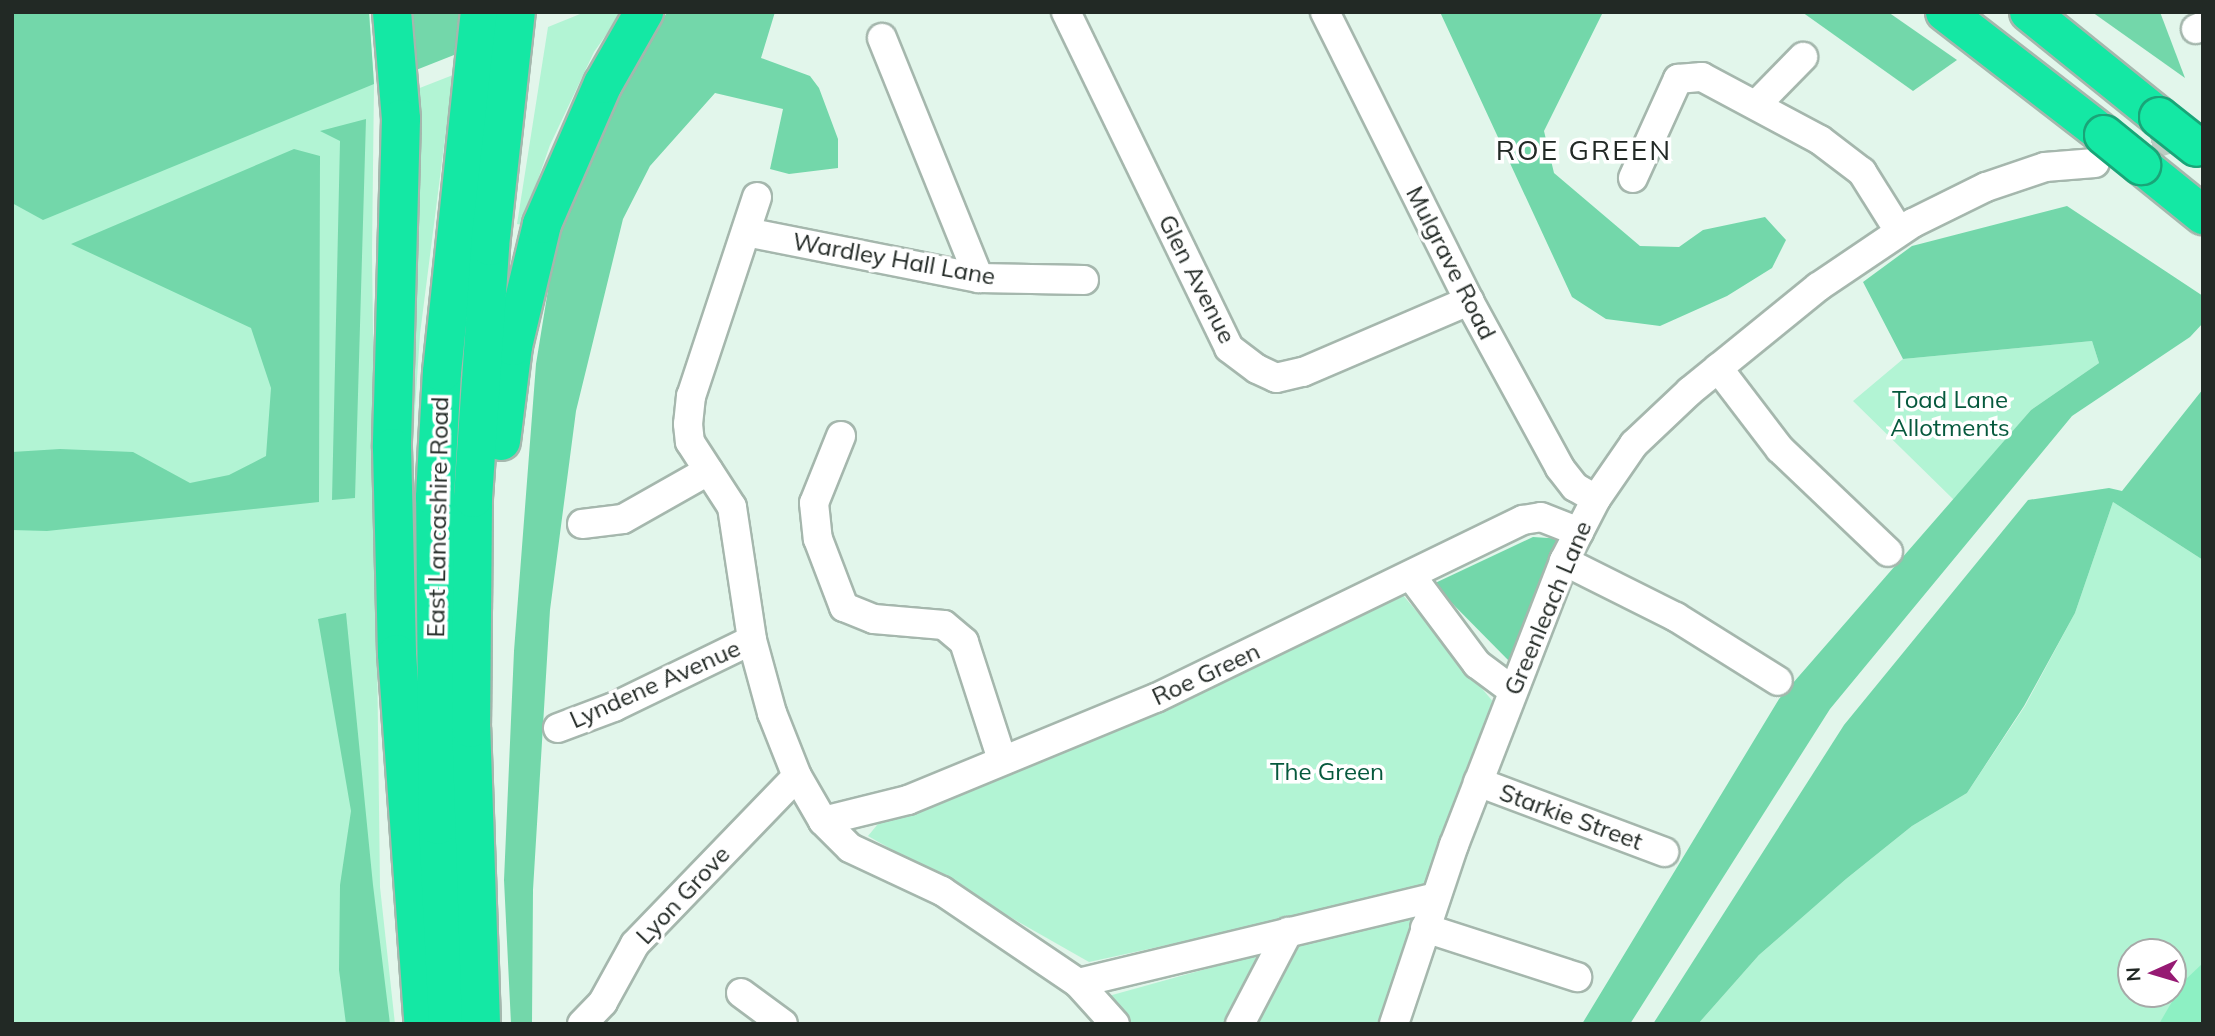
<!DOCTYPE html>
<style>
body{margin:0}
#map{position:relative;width:2215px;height:1036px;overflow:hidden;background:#e2f6eb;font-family:Mulish,sans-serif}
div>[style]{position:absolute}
.green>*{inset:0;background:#b2f4d4}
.forest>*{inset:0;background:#73d7aa}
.water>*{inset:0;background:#8df0c3}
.minor-tunnel>*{height:28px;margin-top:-14px;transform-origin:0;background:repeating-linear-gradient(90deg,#bccdc3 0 28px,transparent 0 42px)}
.roads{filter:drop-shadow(2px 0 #a5b7ad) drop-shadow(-2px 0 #a5b7ad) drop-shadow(0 2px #a5b7ad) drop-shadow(0 -2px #a5b7ad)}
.minor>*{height:28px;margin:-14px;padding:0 14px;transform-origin:14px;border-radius:14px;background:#fff}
.highway>*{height:38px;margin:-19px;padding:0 19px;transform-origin:19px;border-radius:19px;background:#14e8a4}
.bridges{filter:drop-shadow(2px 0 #19a578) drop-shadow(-2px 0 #19a578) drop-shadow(0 2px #19a578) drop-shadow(0 -2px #19a578)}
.highway-bridge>*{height:38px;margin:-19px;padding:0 19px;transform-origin:19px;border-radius:19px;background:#14e8a4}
span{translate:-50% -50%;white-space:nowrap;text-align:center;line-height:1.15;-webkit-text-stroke:7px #fff;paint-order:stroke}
.street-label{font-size:24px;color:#222925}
.park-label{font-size:24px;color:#06593d}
.quarter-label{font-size:28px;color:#222925;letter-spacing:2px}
.frame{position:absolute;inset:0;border:14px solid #222925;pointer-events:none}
.north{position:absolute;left:2117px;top:938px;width:70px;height:70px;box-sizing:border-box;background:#fff;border:2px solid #a7a9a8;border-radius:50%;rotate:266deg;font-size:19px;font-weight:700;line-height:28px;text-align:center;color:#222925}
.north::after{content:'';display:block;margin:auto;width:24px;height:32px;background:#961a73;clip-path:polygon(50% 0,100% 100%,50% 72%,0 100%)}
</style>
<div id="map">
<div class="green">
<div style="clip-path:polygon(12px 12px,369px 12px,374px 84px,372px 252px,380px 887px,395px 1024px,12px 1024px)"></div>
<div style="clip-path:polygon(585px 12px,622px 12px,594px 52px,550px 145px,522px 225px,517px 224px,548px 27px)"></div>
<div style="clip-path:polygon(453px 75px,420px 334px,406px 544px,412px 91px)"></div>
<div style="clip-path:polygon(2092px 341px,2099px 363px,2031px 410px,1954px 500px,1853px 401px,1903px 359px)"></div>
<div style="clip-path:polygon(evenodd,2113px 502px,2203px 560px,2203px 1024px,1698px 1024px,1759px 955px,1846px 879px,1912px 826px,1967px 793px,2025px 706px,2075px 613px,2113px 502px,2131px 952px,2173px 952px,2173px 994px,2131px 994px,2131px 952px)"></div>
<div style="clip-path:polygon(1402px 594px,1495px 704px,1429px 888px,1089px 962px,868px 836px,882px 819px)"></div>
<div style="clip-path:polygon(1414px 916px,1385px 1024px,1252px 1024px,1292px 943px)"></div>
<div style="clip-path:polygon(1260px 954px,1225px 1024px,1131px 1024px,1105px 997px)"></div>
</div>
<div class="forest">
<div style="clip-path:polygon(12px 12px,369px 12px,374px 84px,43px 220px,12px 203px)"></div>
<div style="clip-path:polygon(404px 12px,461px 12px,454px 55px,411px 72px)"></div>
<div style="clip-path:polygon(667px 12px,775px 12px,761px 58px,810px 76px,819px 88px,838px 139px,838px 168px,789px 174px,770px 169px,783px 109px,715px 93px,650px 166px,623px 219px,576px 411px,550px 610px,533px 890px,532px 1024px,511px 1024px,504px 880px,514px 651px,536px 364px,554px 253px,595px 140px)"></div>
<div style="clip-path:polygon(1440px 12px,1603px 12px,1544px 131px,1554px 173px,1640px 246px,1679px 247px,1703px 230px,1765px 217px,1786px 240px,1772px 268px,1727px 296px,1660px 326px,1606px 319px,1572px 297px)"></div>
<div style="clip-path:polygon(1802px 12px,1888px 12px,1957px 60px,1913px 91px)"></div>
<div style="clip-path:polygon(2092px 12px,2160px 12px,2185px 78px)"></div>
<div style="clip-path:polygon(366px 119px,355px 498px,332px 500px,340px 141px,320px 131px)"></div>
<div style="clip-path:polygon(294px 149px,320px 156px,319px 502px,47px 531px,12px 530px,12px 452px,60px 449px,133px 452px,190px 483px,229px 475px,266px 456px,271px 388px,251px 328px,71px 244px)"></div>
<div style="clip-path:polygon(2067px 206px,2203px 296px,2203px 323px,2190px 337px,2072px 416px,1830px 709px,1630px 1024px,1582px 1024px,1779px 699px,2031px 410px,2099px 363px,2092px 341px,1903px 359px,1863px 282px,1912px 246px)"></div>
<div style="clip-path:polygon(2203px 389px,2203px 560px,2113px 502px,2075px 613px,2024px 706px,1967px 793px,1912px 826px,1846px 879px,1759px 955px,1698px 1024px,1653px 1024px,1844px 725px,2028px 500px,2109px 488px,2122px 491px)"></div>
<div style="clip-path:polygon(1533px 537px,1563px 539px,1512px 664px,1433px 584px)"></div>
<div style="clip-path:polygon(346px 613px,373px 885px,390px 1024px,346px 1024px,339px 970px,340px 885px,351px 811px,318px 619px)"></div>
</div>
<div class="water">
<div style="clip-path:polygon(2203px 963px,2203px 1024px,2159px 1024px,2184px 981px)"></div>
</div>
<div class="minor-tunnel">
<div style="left:2112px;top:157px;width:89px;rotate:-17deg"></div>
</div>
<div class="roads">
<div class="minor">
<div style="left:1066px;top:12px;width:373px;rotate:64.1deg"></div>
<div style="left:1229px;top:348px;width:35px;rotate:37deg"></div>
<div style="left:1257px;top:369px;width:21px;rotate:25deg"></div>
<div style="left:1276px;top:378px;width:28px;rotate:-13deg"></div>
<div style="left:1303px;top:372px;width:181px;rotate:-23.2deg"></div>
<div style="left:1325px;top:12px;width:323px;rotate:63.5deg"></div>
<div style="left:1469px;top:301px;width:190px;rotate:61.4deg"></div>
<div style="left:1560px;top:468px;width:24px;rotate:52deg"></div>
<div style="left:1575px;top:487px;width:24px;rotate:30deg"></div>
<div style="left:2196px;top:29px;width:8px;rotate:-23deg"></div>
<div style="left:882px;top:38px;width:259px;rotate:68deg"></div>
<div style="left:1757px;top:104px;width:66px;rotate:-45.6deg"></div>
<div style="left:1633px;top:178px;width:109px;rotate:-65.6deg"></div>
<div style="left:1678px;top:79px;width:24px;rotate:-5deg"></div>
<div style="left:1702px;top:77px;width:134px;rotate:28.1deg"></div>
<div style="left:1820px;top:140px;width:53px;rotate:37.3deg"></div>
<div style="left:1862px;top:172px;width:70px;rotate:57.9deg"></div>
<div style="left:757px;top:197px;width:210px;rotate:108.3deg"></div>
<div style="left:691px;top:396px;width:28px;rotate:96deg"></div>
<div style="left:688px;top:424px;width:18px;rotate:84deg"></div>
<div style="left:690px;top:442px;width:77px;rotate:57.1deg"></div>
<div style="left:732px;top:507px;width:134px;rotate:81.4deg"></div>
<div style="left:752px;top:640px;width:76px;rotate:74.7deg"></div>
<div style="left:772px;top:713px;width:68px;rotate:68.4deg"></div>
<div style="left:797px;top:776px;width:52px;rotate:60deg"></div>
<div style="left:823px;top:821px;width:38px;rotate:45deg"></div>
<div style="left:850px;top:848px;width:102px;rotate:25.1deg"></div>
<div style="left:942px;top:891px;width:164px;rotate:34.1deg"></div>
<div style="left:1078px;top:983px;width:55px;rotate:47.9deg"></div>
<div style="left:746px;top:232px;width:237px;rotate:11.2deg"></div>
<div style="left:979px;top:278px;width:105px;rotate:1.1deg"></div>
<div style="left:1718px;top:368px;width:102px;rotate:52.6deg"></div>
<div style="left:1780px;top:449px;width:149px;rotate:43.6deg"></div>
<div style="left:841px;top:436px;width:72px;rotate:111.9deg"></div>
<div style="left:814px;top:503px;width:36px;rotate:84deg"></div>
<div style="left:818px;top:539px;width:73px;rotate:69.1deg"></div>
<div style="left:844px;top:607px;width:32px;rotate:22deg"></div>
<div style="left:874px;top:619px;width:70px;rotate:4.9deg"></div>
<div style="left:944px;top:625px;width:26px;rotate:40deg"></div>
<div style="left:964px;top:642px;width:124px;rotate:72.1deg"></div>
<div style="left:582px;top:524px;width:41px;rotate:-7deg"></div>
<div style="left:623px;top:519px;width:98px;rotate:-29.5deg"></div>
<div style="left:1564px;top:561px;width:125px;rotate:26.6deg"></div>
<div style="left:1676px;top:617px;width:120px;rotate:32.1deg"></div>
<div style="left:1412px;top:577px;width:109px;rotate:53.2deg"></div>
<div style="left:1477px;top:664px;width:44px;rotate:36.6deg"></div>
<div style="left:558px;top:728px;width:60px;rotate:-20.6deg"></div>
<div style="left:614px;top:707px;width:153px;rotate:-25.9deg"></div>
<div style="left:1478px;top:782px;width:199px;rotate:20.6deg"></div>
<div style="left:823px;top:821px;width:88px;rotate:-13.9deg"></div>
<div style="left:908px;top:800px;width:268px;rotate:-22.4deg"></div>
<div style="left:1156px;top:698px;width:408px;rotate:-25.9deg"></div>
<div style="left:1523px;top:520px;width:18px;rotate:-9deg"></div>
<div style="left:1541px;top:517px;width:41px;rotate:21.5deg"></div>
<div style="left:1425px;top:928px;width:160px;rotate:17.9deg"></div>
<div style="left:1078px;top:983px;width:368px;rotate:-13.5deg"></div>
<div style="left:741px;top:993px;width:52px;rotate:36.4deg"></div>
<div style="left:582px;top:1024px;width:30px;rotate:-46deg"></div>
<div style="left:603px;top:1002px;width:66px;rotate:-61.1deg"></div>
<div style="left:635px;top:944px;width:233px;rotate:-46deg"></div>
<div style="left:1240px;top:1024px;width:104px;rotate:-62.4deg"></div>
<div style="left:1394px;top:1024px;width:189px;rotate:-71.5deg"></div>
<div style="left:1454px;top:845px;width:305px;rotate:-68.8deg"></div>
<div style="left:1564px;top:561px;width:70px;rotate:-62.7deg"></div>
<div style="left:1596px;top:499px;width:67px;rotate:-55.4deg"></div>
<div style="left:1634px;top:444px;width:77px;rotate:-43.4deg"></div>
<div style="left:1690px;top:391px;width:165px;rotate:-39.1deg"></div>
<div style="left:1818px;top:287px;width:115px;rotate:-34deg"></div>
<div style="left:1913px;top:223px;width:81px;rotate:-26.3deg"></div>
<div style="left:1986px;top:187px;width:62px;rotate:-18.7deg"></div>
<div style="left:2045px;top:167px;width:50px;rotate:-4.6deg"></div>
</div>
<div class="highway">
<div style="left:392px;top:12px;width:107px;rotate:85.2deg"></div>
<div style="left:401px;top:119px;width:329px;rotate:91.6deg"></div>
<div style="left:392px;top:448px;width:206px;rotate:88.6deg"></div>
<div style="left:397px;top:654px;width:367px;rotate:85.9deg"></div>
<div style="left:1945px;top:12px;width:201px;rotate:37.7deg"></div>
<div style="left:2029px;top:12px;width:167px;rotate:38.9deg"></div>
<div style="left:2141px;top:165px;width:80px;rotate:38.9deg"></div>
<div style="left:501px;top:441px;width:96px;rotate:-82.8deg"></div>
<div style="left:513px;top:346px;width:125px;rotate:-76.6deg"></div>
<div style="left:542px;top:224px;width:153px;rotate:-66.5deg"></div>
<div style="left:603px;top:84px;width:83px;rotate:-60.3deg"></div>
<div style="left:448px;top:1024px;width:199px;rotate:-92.9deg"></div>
<div style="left:438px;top:825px;width:328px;rotate:-90.5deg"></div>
<div style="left:435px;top:497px;width:125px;rotate:-86.8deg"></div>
<div style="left:442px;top:372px;width:362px;rotate:-84deg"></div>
<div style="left:481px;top:1024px;width:296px;rotate:-91.9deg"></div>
<div style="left:471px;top:728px;width:230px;rotate:-89.5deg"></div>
<div style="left:473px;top:498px;width:253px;rotate:-86.1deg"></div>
<div style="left:490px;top:246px;width:235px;rotate:-83.7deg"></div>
</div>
</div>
<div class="bridges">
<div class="highway-bridge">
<div style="left:2159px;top:117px;width:48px;rotate:38.3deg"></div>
<div style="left:2104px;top:135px;width:48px;rotate:39deg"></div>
</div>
</div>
<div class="street-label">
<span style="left:894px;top:259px;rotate:10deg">Wardley Hall Lane</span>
<span style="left:1451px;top:263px;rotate:63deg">Mulgrave Road</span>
<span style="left:1197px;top:279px;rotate:63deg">Glen Avenue</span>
<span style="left:438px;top:517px;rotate:-89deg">East Lancashire Road</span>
<span style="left:1548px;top:608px;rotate:-67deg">Greenleach Lane</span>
<span style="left:1206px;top:674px;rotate:-25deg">Roe Green</span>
<span style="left:655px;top:684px;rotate:-24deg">Lyndene Avenue</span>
<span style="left:1571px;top:817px;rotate:20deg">Starkie Street</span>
<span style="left:683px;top:895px;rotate:-47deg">Lyon Grove</span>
</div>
<div class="park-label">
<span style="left:1950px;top:414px">Toad Lane<br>Allotments</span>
<span style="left:1327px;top:772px">The Green</span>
</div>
<div class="quarter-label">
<span style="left:1584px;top:150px">ROE GREEN</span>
</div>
<div class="frame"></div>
<div class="north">N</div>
</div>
